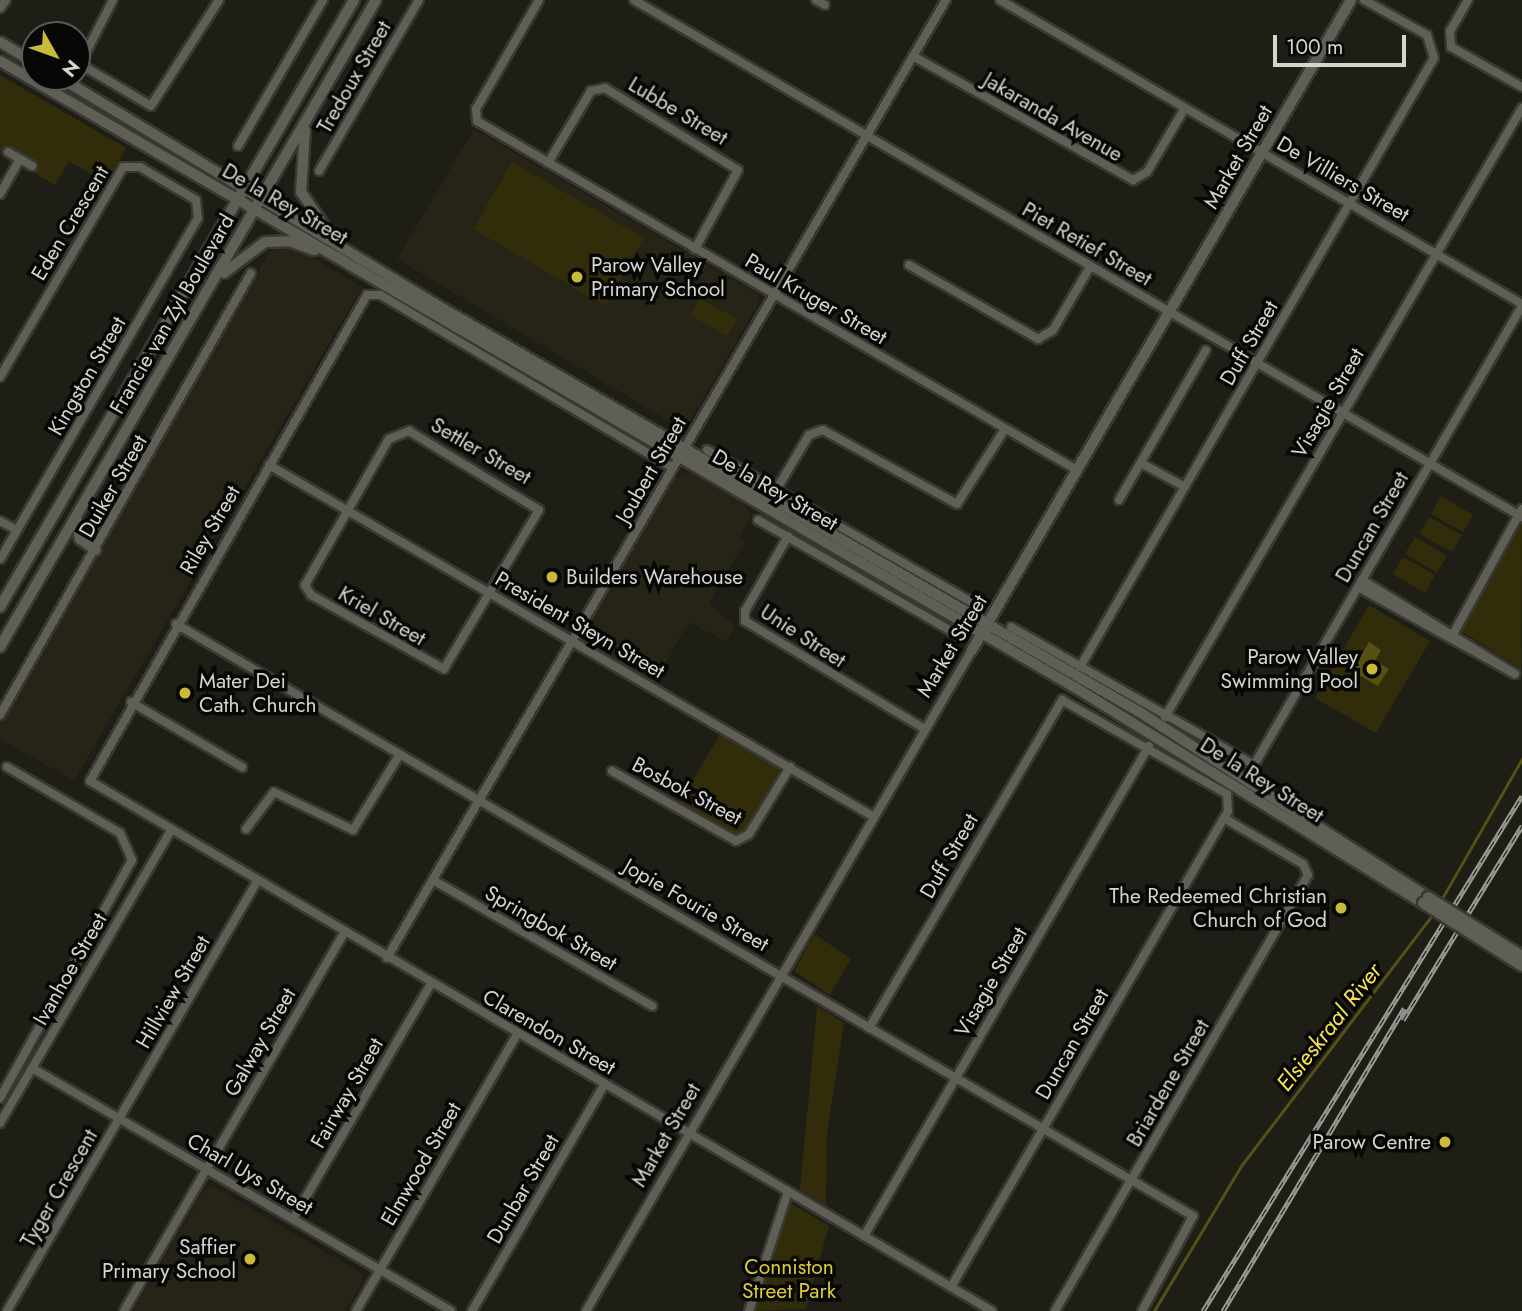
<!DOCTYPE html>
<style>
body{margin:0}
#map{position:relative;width:1522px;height:1311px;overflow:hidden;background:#1e1d16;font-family:Jost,sans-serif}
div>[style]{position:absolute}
.built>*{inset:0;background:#252416}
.green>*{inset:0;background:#312c0a}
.water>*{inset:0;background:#575015}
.stream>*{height:2.5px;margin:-1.25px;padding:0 1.25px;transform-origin:1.25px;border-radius:1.25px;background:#575015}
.roads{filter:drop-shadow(2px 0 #393834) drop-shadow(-2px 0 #393834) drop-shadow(0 2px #393834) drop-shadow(0 -2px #393834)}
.street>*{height:8px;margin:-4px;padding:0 4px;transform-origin:4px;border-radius:4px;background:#605f56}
.secondary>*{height:10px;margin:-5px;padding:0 5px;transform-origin:5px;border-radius:5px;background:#605f56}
.rail>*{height:5px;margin-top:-2.5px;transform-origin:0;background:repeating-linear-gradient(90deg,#070705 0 8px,#9b9b95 0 16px);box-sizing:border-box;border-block:2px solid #9b9b95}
.bridges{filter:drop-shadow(2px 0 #393834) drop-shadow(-2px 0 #393834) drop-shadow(0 2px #393834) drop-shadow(0 -2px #393834)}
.secondary-bridge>*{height:10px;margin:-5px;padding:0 5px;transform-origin:5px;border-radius:5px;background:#605f56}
.dots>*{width:19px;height:19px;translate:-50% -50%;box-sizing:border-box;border:4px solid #070705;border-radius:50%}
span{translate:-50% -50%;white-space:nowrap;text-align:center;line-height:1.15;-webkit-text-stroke:7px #070705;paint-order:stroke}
.street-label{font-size:21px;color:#d5d5d0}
.poi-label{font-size:21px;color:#d5d5d0}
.left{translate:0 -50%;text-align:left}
.right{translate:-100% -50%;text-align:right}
.park-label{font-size:21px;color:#dfcd38}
.water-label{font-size:23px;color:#f5e354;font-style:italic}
.north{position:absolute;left:21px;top:21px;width:70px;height:70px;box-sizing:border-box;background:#070705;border:2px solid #595956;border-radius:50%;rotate:130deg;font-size:19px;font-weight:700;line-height:28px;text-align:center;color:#d5d5d0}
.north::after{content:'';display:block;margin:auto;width:24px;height:32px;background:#caba3a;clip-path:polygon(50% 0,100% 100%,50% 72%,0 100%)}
.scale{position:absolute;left:1273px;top:35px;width:133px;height:32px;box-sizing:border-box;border:4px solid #d5d5d0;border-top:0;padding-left:9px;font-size:21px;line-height:24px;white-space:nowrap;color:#d5d5d0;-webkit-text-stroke:5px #070705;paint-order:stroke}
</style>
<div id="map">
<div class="built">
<div style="clip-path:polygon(474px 129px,758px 294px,760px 301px,688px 425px,679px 427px,397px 259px)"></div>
<div style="clip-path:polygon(282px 247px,297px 249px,362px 287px,74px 781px,0 739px,0 716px,270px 251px)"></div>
<div style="clip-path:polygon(690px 472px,743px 503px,751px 515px,739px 537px,745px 542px,709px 603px,735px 626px,726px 642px,689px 622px,654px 683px,583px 642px,581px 633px,672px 479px)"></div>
<div style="clip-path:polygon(213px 1186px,361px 1273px,363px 1281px,346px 1311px,133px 1311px,205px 1188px)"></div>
</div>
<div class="green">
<div style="clip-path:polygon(0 75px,126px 148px,106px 183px,69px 161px,55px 185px,33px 172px,37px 164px,8px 148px,0 155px)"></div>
<div style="clip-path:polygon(512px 162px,644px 238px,605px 306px,473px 229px)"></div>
<div style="clip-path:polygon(700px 298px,737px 319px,727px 336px,690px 315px)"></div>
<div style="clip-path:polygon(1441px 496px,1473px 515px,1463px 532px,1431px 514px)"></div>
<div style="clip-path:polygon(1429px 517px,1462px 535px,1452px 552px,1419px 534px)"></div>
<div style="clip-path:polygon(1520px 520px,1522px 521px,1521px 669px,1459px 630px)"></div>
<div style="clip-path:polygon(1415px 537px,1447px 556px,1437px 573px,1405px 554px)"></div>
<div style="clip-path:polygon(1403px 557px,1435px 575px,1425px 593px,1393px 574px)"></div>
<div style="clip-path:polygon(1369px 605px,1430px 641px,1376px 733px,1315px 698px)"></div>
<div style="clip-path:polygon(720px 734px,780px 769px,747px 831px,737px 836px,679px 804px)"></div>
<div style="clip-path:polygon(815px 934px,851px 959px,830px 995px,794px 971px)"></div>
<div style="clip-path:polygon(817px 1006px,844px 1023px,827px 1134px,826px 1205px,800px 1190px)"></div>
<div style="clip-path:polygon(789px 1202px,829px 1226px,806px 1309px,753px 1311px)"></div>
</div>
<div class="water">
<div style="clip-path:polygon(1369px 642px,1381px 650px,1375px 661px,1389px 669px,1378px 686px,1352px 671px)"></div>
</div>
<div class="stream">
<div style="left:1440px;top:902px;width:165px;rotate:-60.2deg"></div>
<div style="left:1154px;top:1311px;width:169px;rotate:-59deg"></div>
<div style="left:1241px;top:1166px;width:317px;rotate:-52.7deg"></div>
</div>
<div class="roads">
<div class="street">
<div style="left:113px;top:0;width:72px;rotate:117.3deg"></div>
<div style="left:80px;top:64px;width:82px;rotate:30.6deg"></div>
<div style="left:151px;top:106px;width:126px;rotate:-57.3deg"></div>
<div style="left:539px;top:0;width:126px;rotate:120deg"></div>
<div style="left:476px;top:109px;width:12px;rotate:85deg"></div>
<div style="left:477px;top:121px;width:694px;rotate:30.19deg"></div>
<div style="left:634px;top:0;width:1028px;rotate:30.21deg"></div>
<div style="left:816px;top:0;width:10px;rotate:29deg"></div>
<div style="left:1000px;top:0;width:604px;rotate:30.22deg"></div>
<div style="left:1468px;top:0;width:36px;rotate:120deg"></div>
<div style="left:1450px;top:31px;width:16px;rotate:86deg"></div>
<div style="left:1451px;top:47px;width:81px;rotate:29.4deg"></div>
<div style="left:0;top:8px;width:10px;rotate:-53deg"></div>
<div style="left:913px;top:56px;width:253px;rotate:29.4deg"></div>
<div style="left:1133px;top:180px;width:16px;rotate:-30deg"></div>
<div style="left:1147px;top:172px;width:74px;rotate:-59.3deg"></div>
<div style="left:238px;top:146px;width:169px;rotate:-59.8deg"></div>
<div style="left:8px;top:152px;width:28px;rotate:30deg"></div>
<div style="left:548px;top:163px;width:84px;rotate:-59.2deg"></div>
<div style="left:591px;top:91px;width:14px;rotate:-12deg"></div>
<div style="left:605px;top:88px;width:156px;rotate:31.7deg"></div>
<div style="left:738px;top:170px;width:90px;rotate:118.6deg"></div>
<div style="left:319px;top:171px;width:198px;rotate:-59.7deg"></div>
<div style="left:0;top:194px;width:40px;rotate:-60.3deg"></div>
<div style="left:909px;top:265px;width:149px;rotate:29.8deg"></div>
<div style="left:1038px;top:339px;width:17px;rotate:-31deg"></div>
<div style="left:1053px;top:330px;width:73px;rotate:-59.6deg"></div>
<div style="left:0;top:377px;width:243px;rotate:-59.6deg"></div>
<div style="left:123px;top:167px;width:17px"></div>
<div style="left:140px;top:167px;width:65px;rotate:30.5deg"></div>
<div style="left:196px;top:200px;width:18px;rotate:84deg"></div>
<div style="left:198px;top:218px;width:394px;rotate:120.1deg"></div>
<div style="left:409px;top:431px;width:152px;rotate:31.3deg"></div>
<div style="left:539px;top:510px;width:185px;rotate:120.9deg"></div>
<div style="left:444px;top:669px;width:152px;rotate:-150.9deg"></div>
<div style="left:311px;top:595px;width:12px;rotate:-121deg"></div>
<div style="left:305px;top:585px;width:168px;rotate:-60.1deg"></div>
<div style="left:389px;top:439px;width:22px;rotate:-22deg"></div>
<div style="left:707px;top:450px;width:305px;rotate:29.9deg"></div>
<div style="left:1141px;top:463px;width:50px;rotate:28.6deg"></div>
<div style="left:269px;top:465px;width:700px;rotate:30.19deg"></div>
<div style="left:673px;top:468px;width:340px;rotate:-149.4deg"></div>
<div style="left:380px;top:295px;width:13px;rotate:180deg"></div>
<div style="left:367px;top:295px;width:559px;rotate:119.68deg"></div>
<div style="left:90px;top:781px;width:1046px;rotate:30.44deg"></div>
<div style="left:776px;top:490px;width:64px;rotate:-59deg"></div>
<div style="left:809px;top:435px;width:15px;rotate:-20deg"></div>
<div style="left:823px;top:430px;width:153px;rotate:28.9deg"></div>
<div style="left:957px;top:504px;width:89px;rotate:-57.4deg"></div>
<div style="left:1119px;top:500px;width:173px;rotate:-59.9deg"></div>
<div style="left:758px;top:520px;width:231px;rotate:29.9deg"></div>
<div style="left:0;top:521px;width:19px;rotate:28deg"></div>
<div style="left:788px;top:536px;width:86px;rotate:119.8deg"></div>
<div style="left:745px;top:611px;width:10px;rotate:90deg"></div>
<div style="left:745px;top:621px;width:210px;rotate:31deg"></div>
<div style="left:1358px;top:587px;width:179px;rotate:29deg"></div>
<div style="left:1515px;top:674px;width:180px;rotate:-148.4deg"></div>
<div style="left:176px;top:624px;width:1177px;rotate:30.2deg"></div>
<div style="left:1193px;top:1216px;width:108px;rotate:118.2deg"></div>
<div style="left:1011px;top:627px;width:279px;rotate:29.6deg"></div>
<div style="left:1254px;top:765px;width:532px;rotate:-59.72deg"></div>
<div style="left:1451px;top:638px;width:147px;rotate:-61.2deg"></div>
<div style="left:1080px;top:667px;width:704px;rotate:-59.83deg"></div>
<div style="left:1434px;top:58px;width:24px;rotate:-107deg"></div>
<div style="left:1427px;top:35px;width:72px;rotate:-150.9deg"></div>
<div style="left:131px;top:702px;width:129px;rotate:30.4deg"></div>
<div style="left:0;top:715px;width:508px;rotate:-60.41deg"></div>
<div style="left:1165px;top:717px;width:706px;rotate:-59.62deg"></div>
<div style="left:612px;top:771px;width:142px;rotate:29.4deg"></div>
<div style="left:736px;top:841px;width:15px;rotate:-28deg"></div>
<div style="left:749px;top:834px;width:79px;rotate:-58.5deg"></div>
<div style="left:246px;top:829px;width:46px;rotate:-52.9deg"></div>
<div style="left:274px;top:792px;width:88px;rotate:25.7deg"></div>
<div style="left:353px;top:830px;width:89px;rotate:-58.3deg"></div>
<div style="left:433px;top:880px;width:253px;rotate:29.9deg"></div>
<div style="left:387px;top:958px;width:1109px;rotate:-59.74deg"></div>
<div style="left:869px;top:1028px;width:381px;rotate:-59.5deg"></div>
<div style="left:1062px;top:700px;width:190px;rotate:29.7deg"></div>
<div style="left:1227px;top:794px;width:17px;rotate:87deg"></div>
<div style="left:1228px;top:811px;width:551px;rotate:120.2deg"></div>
<div style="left:32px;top:1068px;width:484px;rotate:30.1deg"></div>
<div style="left:0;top:1098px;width:272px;rotate:-61deg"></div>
<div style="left:132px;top:860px;width:30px;rotate:-114deg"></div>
<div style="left:120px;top:833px;width:131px;rotate:-149.7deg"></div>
<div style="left:0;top:1123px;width:337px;rotate:-59.7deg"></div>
<div style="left:293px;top:1219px;width:273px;rotate:-59.6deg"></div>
<div style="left:864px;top:1236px;width:567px;rotate:-59.82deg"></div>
<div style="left:7px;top:1311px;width:497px;rotate:-59.8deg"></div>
<div style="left:124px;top:1311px;width:437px;rotate:-59.8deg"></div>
<div style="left:356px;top:1311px;width:320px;rotate:-59.8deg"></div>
<div style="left:472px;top:1311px;width:262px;rotate:-59.7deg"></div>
<div style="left:586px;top:1311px;width:765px;rotate:-59.72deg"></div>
<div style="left:749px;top:1311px;width:125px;rotate:-71.9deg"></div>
<div style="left:1055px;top:1311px;width:504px;rotate:-59.87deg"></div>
<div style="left:1308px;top:875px;width:12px;rotate:-114deg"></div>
<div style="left:1303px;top:864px;width:91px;rotate:-149.8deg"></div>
</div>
<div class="secondary">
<div style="left:0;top:42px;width:41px;rotate:31deg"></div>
<div style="left:0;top:61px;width:1245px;rotate:30.23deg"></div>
<div style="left:1076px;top:688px;width:408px;rotate:31.8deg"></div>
<div style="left:59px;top:77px;width:439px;rotate:31.1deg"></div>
<div style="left:435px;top:304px;width:816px;rotate:30.08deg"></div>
<div style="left:1141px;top:713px;width:341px;rotate:32.7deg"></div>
<div style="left:305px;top:130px;width:62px;rotate:93.7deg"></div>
<div style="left:301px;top:192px;width:46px;rotate:55.6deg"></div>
<div style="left:224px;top:273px;width:51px;rotate:-37.1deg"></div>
<div style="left:265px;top:242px;width:24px;rotate:-2deg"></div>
<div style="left:289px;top:241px;width:27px;rotate:20deg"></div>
<div style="left:76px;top:519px;width:20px;rotate:79deg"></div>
<div style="left:80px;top:539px;width:19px;rotate:35deg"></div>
<div style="left:0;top:607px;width:703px;rotate:-59.75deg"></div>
<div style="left:0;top:647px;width:748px;rotate:-59.84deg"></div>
<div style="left:972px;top:650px;width:752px;rotate:-59.75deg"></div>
</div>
</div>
<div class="rail">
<div style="left:1403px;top:1020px;width:228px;rotate:-58.5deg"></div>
<div style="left:1203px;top:1311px;width:606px;rotate:-58.23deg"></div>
<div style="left:1223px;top:1311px;width:353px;rotate:-59.1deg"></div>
</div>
<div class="bridges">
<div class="secondary-bridge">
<div style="left:1428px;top:897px;width:111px;rotate:32.1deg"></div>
<div style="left:1423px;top:903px;width:117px;rotate:32.5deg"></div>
</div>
</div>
<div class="dots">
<div style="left:577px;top:277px;background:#caba3a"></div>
<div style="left:552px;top:577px;background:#caba3a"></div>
<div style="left:1372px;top:669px;background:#caba3a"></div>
<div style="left:185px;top:693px;background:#caba3a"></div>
<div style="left:1341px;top:908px;background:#caba3a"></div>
<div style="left:1445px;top:1142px;background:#caba3a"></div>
<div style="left:250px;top:1259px;background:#caba3a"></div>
</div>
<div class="street-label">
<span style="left:354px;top:77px;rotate:-60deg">Tredoux Street</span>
<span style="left:678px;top:111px;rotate:31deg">Lubbe Street</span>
<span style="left:1053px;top:117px;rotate:30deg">Jakaranda Avenue</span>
<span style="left:1238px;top:157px;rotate:-60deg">Market Street</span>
<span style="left:1343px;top:179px;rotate:30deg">De Villiers Street</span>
<span style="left:285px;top:204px;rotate:30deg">De la Rey Street</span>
<span style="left:70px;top:223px;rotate:-59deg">Eden Crescent</span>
<span style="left:1087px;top:244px;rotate:30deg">Piet Retief Street</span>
<span style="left:816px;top:299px;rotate:30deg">Paul Kruger Street</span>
<span style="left:172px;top:314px;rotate:-60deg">Francie van Zyl Boulevard</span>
<span style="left:1249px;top:343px;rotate:-60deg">Duff Street</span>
<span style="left:87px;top:376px;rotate:-60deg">Kingston Street</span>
<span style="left:1328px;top:403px;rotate:-60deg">Visagie Street</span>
<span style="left:481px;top:451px;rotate:30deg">Settler Street</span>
<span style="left:651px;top:470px;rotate:-60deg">Joubert Street</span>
<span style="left:113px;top:486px;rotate:-60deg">Duiker Street</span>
<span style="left:775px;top:490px;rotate:30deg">De la Rey Street</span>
<span style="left:1372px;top:527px;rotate:-60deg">Duncan Street</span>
<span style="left:210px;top:530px;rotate:-60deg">Riley Street</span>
<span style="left:382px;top:616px;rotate:30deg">Kriel Street</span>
<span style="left:580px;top:625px;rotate:30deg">President Steyn Street</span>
<span style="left:803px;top:636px;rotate:33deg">Unie Street</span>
<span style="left:952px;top:646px;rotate:-59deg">Market Street</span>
<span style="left:1262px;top:780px;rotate:32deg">De la Rey Street</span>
<span style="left:687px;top:791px;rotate:28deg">Bosbok Street</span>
<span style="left:949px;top:856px;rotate:-60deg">Duff Street</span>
<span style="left:696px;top:905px;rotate:30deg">Jopie Fourie Street</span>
<span style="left:551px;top:928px;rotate:30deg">Springbok Street</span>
<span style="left:70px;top:969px;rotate:-60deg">Ivanhoe Street</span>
<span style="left:991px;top:982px;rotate:-60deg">Visagie Street</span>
<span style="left:173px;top:992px;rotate:-60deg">Hillview Street</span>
<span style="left:549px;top:1032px;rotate:30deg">Clarendon Street</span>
<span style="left:260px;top:1042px;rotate:-60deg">Galway Street</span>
<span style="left:1072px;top:1044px;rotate:-60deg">Duncan Street</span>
<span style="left:1168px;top:1083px;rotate:-60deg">Briardene Street</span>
<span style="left:347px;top:1093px;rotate:-60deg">Fairway Street</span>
<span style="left:666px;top:1135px;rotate:-60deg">Market Street</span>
<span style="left:421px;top:1164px;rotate:-60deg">Elmwood Street</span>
<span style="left:250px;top:1174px;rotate:30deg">Charl Uys Street</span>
<span style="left:59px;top:1188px;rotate:-60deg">Tyger Crescent</span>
<span style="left:523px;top:1189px;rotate:-60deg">Dunbar Street</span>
</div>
<div class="poi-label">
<span class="left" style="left:591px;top:277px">Parow Valley<br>Primary School</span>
<span class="left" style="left:566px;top:577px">Builders Warehouse</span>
<span class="right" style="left:1358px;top:669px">Parow Valley<br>Swimming Pool</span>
<span class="left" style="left:199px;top:693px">Mater Dei<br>Cath. Church</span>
<span class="right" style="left:1327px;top:908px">The Redeemed Christian<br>Church of God</span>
<span class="right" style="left:1431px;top:1142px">Parow Centre</span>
<span class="right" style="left:236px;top:1259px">Saffier<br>Primary School</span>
</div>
<div class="park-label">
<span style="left:789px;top:1279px">Conniston<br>Street Park</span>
</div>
<div class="water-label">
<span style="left:1329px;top:1027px;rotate:-52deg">Elsieskraal River</span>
</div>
<div class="north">N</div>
<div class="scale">100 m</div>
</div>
